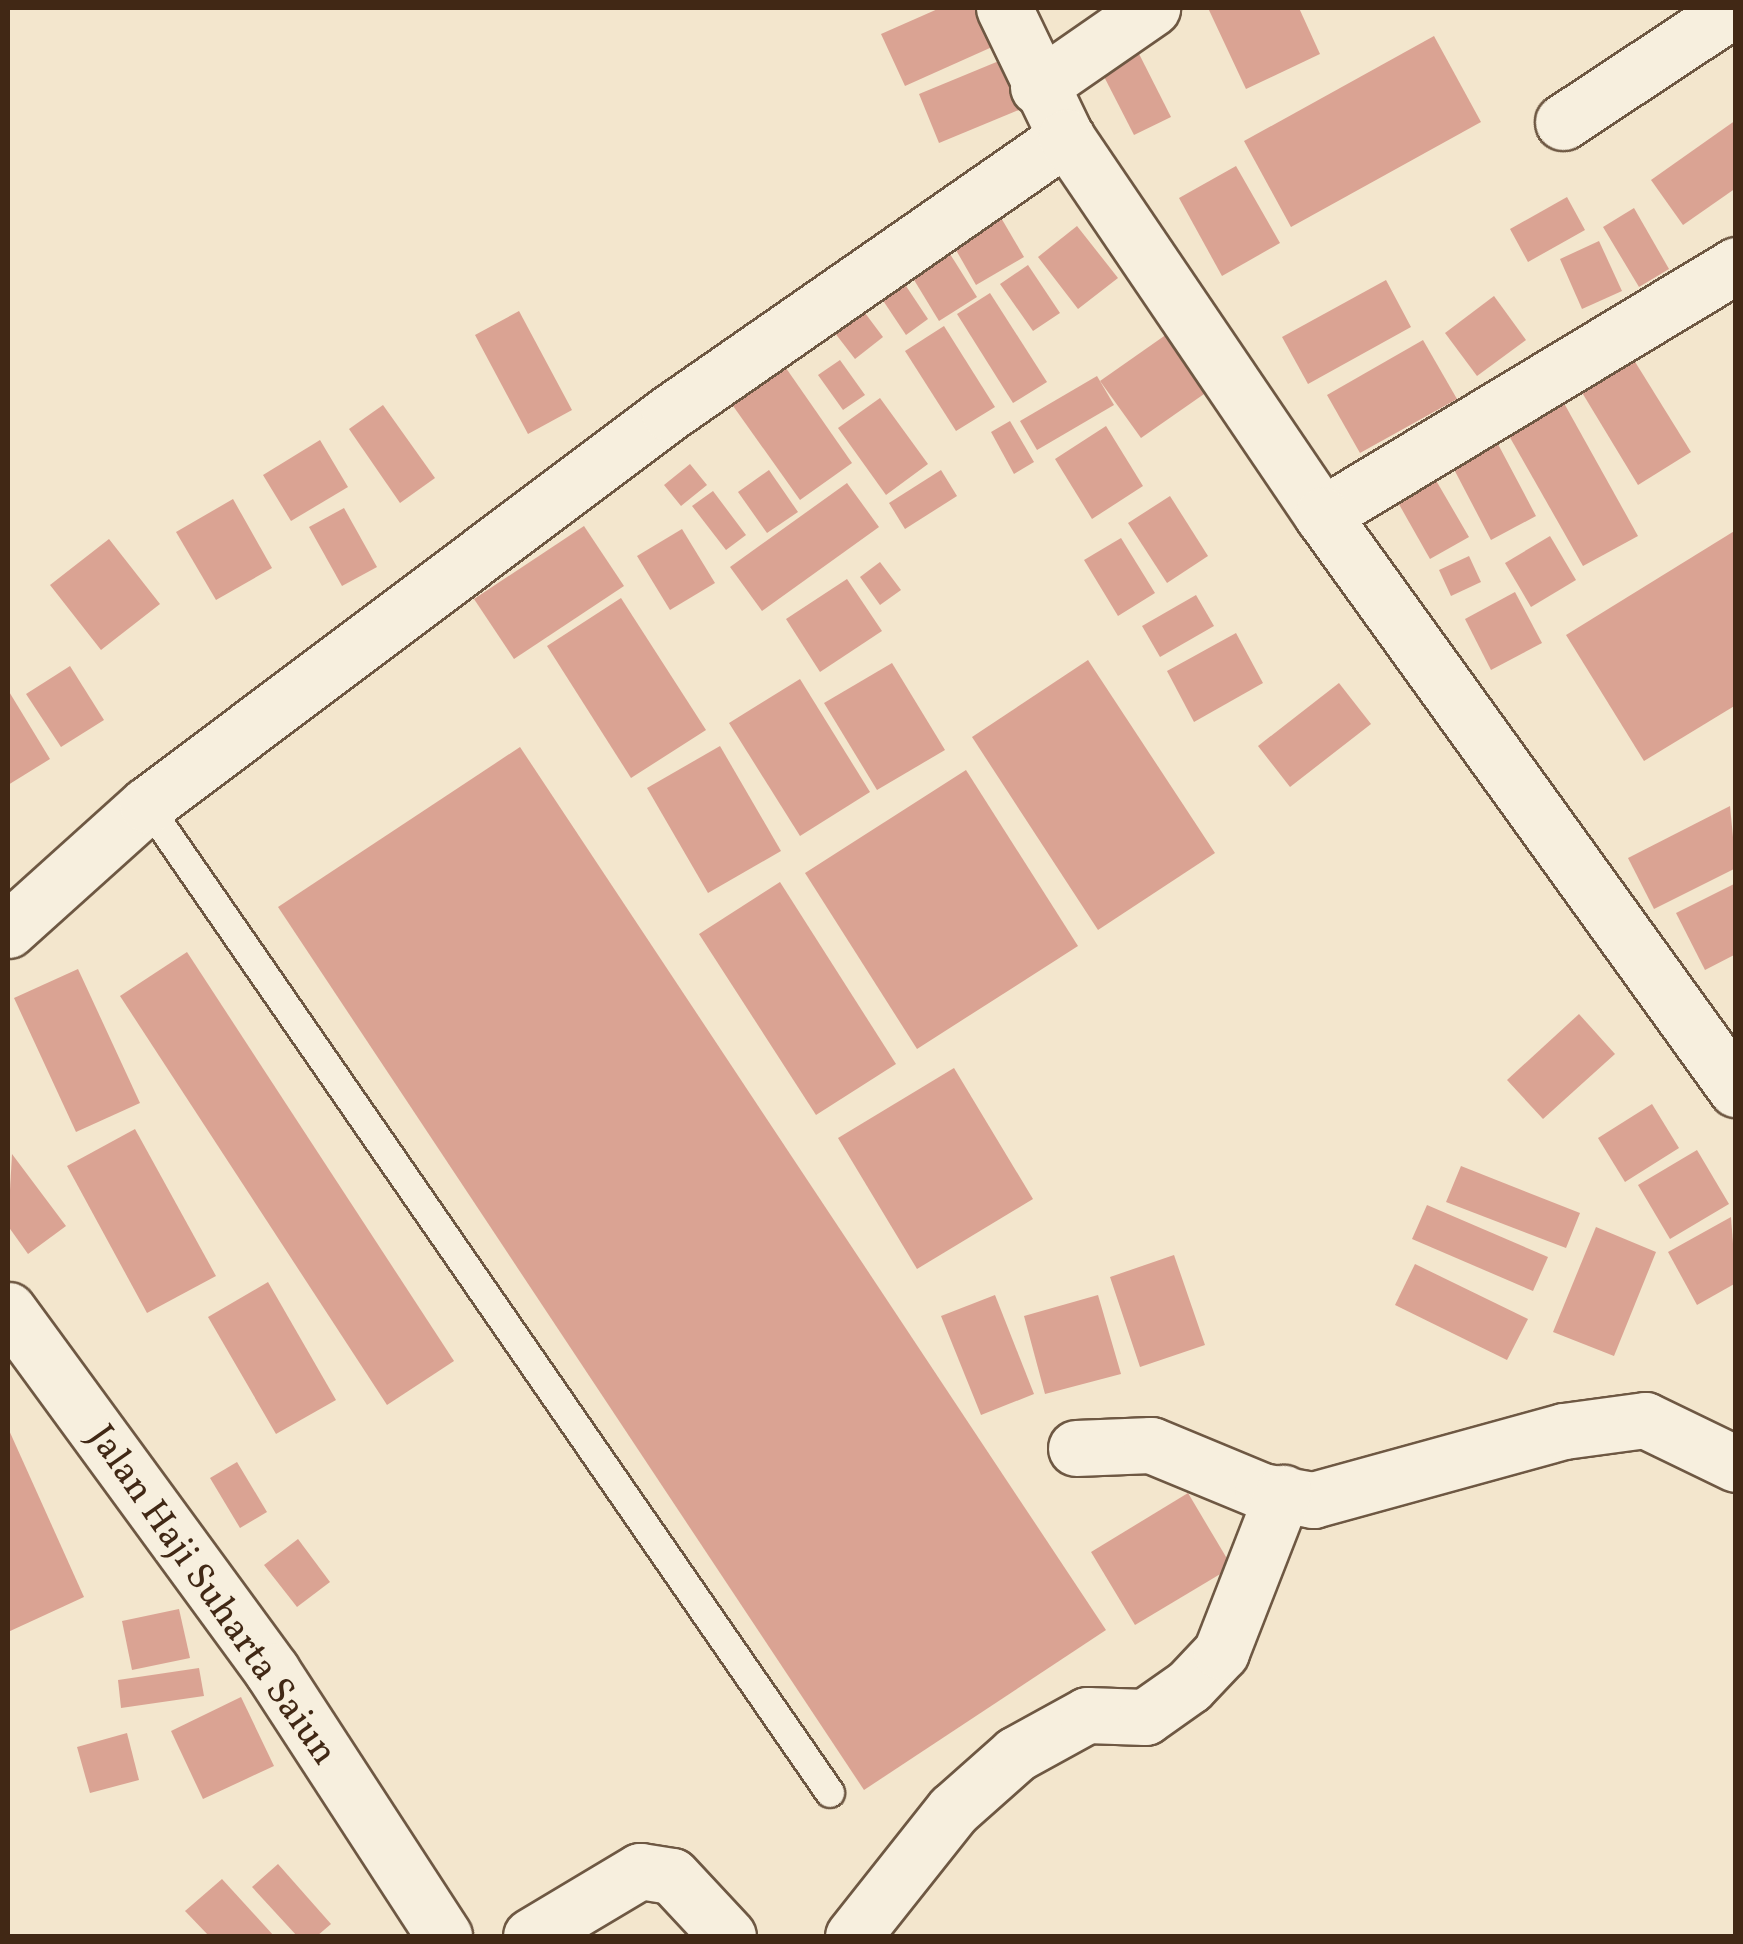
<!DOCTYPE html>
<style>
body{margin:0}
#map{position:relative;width:1743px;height:1944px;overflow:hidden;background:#f3e6cd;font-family:Vollkorn,serif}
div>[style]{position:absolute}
.building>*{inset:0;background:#daa393}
.roads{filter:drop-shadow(2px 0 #6e5843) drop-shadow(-2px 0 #6e5843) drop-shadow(0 2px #6e5843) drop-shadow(0 -2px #6e5843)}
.lane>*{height:28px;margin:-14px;padding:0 14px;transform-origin:14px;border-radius:14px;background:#f7efde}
.street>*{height:55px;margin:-27.5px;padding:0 27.5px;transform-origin:27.5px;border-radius:27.5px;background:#f7efde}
.secondary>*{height:55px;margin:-27.5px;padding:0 27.5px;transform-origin:27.5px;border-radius:27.5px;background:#f7efde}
span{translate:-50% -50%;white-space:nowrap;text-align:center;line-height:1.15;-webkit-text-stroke:9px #f7efde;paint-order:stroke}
.street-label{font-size:38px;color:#412815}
.frame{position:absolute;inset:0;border:10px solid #412815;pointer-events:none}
</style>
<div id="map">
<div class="building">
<div style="clip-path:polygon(940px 8px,985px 8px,1001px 43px,905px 86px,881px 34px)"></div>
<div style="clip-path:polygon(1208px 8px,1299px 8px,1320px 54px,1246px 89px)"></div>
<div style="clip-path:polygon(1434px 36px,1481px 122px,1291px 227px,1244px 141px)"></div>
<div style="clip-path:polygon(1133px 42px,1171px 117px,1134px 135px,1096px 61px)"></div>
<div style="clip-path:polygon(1011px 56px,1031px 105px,939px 143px,919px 94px)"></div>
<div style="clip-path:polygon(1736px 120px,1736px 188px,1683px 225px,1651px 180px)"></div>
<div style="clip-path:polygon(1236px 166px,1280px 243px,1222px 276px,1179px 198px)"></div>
<div style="clip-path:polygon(1567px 197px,1585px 230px,1528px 262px,1510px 229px)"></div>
<div style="clip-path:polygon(1634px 208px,1669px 269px,1639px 287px,1603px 227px)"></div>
<div style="clip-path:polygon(1000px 216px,1024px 257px,976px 285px,952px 243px)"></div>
<div style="clip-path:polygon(1077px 226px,1118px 278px,1078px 309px,1038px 257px)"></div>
<div style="clip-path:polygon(1599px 241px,1622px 291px,1582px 309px,1560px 259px)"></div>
<div style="clip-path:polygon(945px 246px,977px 297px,939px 321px,908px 270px)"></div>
<div style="clip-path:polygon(1028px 265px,1060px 313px,1033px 331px,1000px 284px)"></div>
<div style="clip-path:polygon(896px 271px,928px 319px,906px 335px,874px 287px)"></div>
<div style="clip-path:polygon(1386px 280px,1411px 327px,1308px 384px,1282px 337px)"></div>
<div style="clip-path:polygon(850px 293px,883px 337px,855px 359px,821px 315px)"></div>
<div style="clip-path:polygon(990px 293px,1047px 382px,1013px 403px,957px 314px)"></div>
<div style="clip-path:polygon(1494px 296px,1526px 340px,1477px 376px,1445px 333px)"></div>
<div style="clip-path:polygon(519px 311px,572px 410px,528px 434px,475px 335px)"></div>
<div style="clip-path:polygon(1187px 320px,1227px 378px,1141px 438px,1100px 381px)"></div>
<div style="clip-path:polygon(944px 326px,995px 407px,956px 431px,905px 351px)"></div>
<div style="clip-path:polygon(1423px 340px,1457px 399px,1360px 453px,1327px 395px)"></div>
<div style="clip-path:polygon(1624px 344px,1691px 452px,1638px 485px,1572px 376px)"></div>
<div style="clip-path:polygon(779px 358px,852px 463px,800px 500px,726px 396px)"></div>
<div style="clip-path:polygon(840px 360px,865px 395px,843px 410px,818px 375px)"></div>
<div style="clip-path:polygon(1097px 376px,1114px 405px,1037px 450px,1020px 421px)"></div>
<div style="clip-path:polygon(1560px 396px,1638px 536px,1583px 566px,1504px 427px)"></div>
<div style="clip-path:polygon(880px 398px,928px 464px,886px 495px,838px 428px)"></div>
<div style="clip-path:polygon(383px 405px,435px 478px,400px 503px,349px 429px)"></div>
<div style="clip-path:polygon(1010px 421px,1034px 462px,1014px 474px,991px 432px)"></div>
<div style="clip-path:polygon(1106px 426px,1143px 486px,1092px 519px,1055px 459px)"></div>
<div style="clip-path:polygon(1491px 431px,1536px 516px,1491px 540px,1446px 454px)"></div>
<div style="clip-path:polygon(320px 440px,348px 487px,291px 521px,263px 475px)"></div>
<div style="clip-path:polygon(690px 464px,707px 485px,681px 506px,664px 485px)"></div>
<div style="clip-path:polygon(769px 470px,798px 512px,767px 533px,738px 492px)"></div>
<div style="clip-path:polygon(941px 470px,957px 496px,905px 529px,889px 503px)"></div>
<div style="clip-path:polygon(1434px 477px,1469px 537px,1430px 559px,1396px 499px)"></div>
<div style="clip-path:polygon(847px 483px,879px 527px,762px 611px,730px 567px)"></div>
<div style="clip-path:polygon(713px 491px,746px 535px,726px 550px,692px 506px)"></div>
<div style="clip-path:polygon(1170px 496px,1208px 556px,1167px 583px,1128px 523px)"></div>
<div style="clip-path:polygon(233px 499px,272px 568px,216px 600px,176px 532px)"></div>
<div style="clip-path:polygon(344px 508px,377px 567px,342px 586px,309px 527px)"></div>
<div style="clip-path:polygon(584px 526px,624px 586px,514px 659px,474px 599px)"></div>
<div style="clip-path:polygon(682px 529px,715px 583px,670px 610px,637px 556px)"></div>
<div style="clip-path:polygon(1736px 530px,1736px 705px,1644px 761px,1566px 635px)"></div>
<div style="clip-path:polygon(1550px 536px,1576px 580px,1531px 607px,1505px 563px)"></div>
<div style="clip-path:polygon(1121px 538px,1155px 593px,1118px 616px,1084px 560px)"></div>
<div style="clip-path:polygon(109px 539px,160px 604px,101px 650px,50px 585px)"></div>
<div style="clip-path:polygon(1469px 556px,1481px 582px,1451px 596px,1439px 570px)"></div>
<div style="clip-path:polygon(880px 562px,901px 590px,880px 605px,860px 577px)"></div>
<div style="clip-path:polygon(847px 579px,882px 631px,820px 672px,786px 619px)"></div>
<div style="clip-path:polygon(1515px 592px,1542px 643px,1491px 670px,1465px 619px)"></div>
<div style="clip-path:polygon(1196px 595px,1214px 626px,1160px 657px,1142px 626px)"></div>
<div style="clip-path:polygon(621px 598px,706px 730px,631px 778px,547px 646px)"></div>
<div style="clip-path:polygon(1236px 633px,1263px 683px,1194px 722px,1167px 671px)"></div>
<div style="clip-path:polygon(1088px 660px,1215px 853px,1098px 930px,972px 737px)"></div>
<div style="clip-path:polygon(892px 663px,945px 750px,877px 790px,824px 703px)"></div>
<div style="clip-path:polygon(70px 666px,104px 720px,61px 747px,26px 694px)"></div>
<div style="clip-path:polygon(800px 679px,870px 792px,800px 836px,729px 723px)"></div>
<div style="clip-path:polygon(1339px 683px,1371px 724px,1290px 787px,1258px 746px)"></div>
<div style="clip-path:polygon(8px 690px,50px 759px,8px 785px)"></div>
<div style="clip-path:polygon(720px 746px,781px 851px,708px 893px,647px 788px)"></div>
<div style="clip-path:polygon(520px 747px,1106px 1630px,864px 1790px,278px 907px)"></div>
<div style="clip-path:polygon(966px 770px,1078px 946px,917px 1049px,805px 873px)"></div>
<div style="clip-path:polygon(1730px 806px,1736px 868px,1654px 909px,1628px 858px)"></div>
<div style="clip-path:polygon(780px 882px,896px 1064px,816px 1115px,699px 934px)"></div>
<div style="clip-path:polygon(1736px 883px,1736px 954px,1705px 970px,1676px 913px)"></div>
<div style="clip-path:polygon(187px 952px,454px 1361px,387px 1405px,120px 996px)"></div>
<div style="clip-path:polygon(78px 969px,140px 1103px,76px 1132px,14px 998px)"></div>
<div style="clip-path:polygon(1579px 1014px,1615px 1054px,1543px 1119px,1507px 1080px)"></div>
<div style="clip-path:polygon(954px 1068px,1033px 1199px,917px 1269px,838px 1138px)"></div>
<div style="clip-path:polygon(1652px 1104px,1679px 1148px,1625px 1182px,1598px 1138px)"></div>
<div style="clip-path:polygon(135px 1129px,216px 1276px,147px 1313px,67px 1166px)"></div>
<div style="clip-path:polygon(1697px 1150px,1729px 1204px,1670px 1239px,1638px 1185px)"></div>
<div style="clip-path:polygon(12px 1154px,66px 1226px,28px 1254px,8px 1226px)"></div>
<div style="clip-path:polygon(1461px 1166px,1580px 1213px,1566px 1248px,1446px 1202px)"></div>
<div style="clip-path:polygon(1427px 1205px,1548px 1257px,1533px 1291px,1412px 1239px)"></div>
<div style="clip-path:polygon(1731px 1217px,1736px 1283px,1697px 1305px,1668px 1252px)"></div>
<div style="clip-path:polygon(1596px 1227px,1656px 1252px,1614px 1356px,1553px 1332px)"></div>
<div style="clip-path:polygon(1174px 1255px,1205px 1345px,1140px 1367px,1110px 1277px)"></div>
<div style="clip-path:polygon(1415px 1264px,1528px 1319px,1507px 1360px,1395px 1305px)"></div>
<div style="clip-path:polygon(268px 1282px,336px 1400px,276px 1434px,208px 1317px)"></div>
<div style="clip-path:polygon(995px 1295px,1034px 1394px,981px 1415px,941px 1316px)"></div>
<div style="clip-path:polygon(1098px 1295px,1121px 1374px,1045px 1394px,1024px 1316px)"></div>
<div style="clip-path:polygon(8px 1428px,84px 1597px,8px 1632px)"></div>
<div style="clip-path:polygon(237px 1462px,267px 1512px,240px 1528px,210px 1478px)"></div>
<div style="clip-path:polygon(1188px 1493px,1232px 1567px,1135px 1625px,1091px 1552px)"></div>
<div style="clip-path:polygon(298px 1539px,330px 1582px,297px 1607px,264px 1565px)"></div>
<div style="clip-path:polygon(179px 1609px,190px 1658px,132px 1670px,122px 1621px)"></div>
<div style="clip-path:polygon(199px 1668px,204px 1696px,121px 1708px,118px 1680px)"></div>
<div style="clip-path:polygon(241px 1697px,274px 1766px,203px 1799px,171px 1731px)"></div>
<div style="clip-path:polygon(127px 1733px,139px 1780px,90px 1793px,77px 1747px)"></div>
<div style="clip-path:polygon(278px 1864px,331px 1924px,317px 1936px,297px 1936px,252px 1887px)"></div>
<div style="clip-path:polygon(222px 1879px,274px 1936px,209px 1936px,185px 1911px)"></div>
</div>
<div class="roads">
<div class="lane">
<div style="left:147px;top:805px;width:1201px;rotate:55.34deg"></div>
</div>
<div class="street">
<div style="left:1004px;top:8px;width:143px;rotate:64.3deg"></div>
<div style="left:1038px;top:87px;width:139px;rotate:-34.7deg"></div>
<div style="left:1563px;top:122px;width:206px;rotate:-33.5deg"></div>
<div style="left:1322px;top:515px;width:484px;rotate:-31.1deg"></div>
<div style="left:8px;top:1310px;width:447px;rotate:53.8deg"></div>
<div style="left:272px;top:1671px;width:316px;rotate:57deg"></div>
<div style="left:1076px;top:1448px;width:75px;rotate:-2.3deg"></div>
<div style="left:1151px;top:1445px;width:120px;rotate:22.5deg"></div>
<div style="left:1262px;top:1491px;width:52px;rotate:10deg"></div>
<div style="left:1313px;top:1500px;width:260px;rotate:-15.4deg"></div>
<div style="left:1564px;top:1431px;width:82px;rotate:-7.7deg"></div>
<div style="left:1645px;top:1420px;width:101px;rotate:25.8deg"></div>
<div style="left:531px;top:1936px;width:127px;rotate:-30.8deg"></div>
<div style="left:640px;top:1871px;width:32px;rotate:9deg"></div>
<div style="left:672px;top:1876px;width:82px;rotate:47deg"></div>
<div style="left:853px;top:1936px;width:161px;rotate:-51.6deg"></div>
<div style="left:953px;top:1810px;width:84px;rotate:-41.6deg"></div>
<div style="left:1016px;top:1754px;width:81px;rotate:-28.8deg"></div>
<div style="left:1087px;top:1715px;width:58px;rotate:2deg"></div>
<div style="left:1145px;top:1717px;width:54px;rotate:-35.2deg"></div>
<div style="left:1189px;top:1686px;width:47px;rotate:-46.7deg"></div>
<div style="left:1221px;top:1652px;width:171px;rotate:-68.7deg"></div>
</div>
<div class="secondary">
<div style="left:8px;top:930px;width:187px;rotate:-42deg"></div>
<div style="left:147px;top:805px;width:653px;rotate:-36.91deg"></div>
<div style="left:669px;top:413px;width:484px;rotate:-34.8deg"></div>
<div style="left:1066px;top:137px;width:457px;rotate:55.9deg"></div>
<div style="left:1322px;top:515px;width:708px;rotate:54.2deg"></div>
</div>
</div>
<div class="street-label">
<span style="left:211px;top:1596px;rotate:55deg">Jalan Haji Suharta Saiun</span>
</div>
<div class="frame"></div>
</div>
